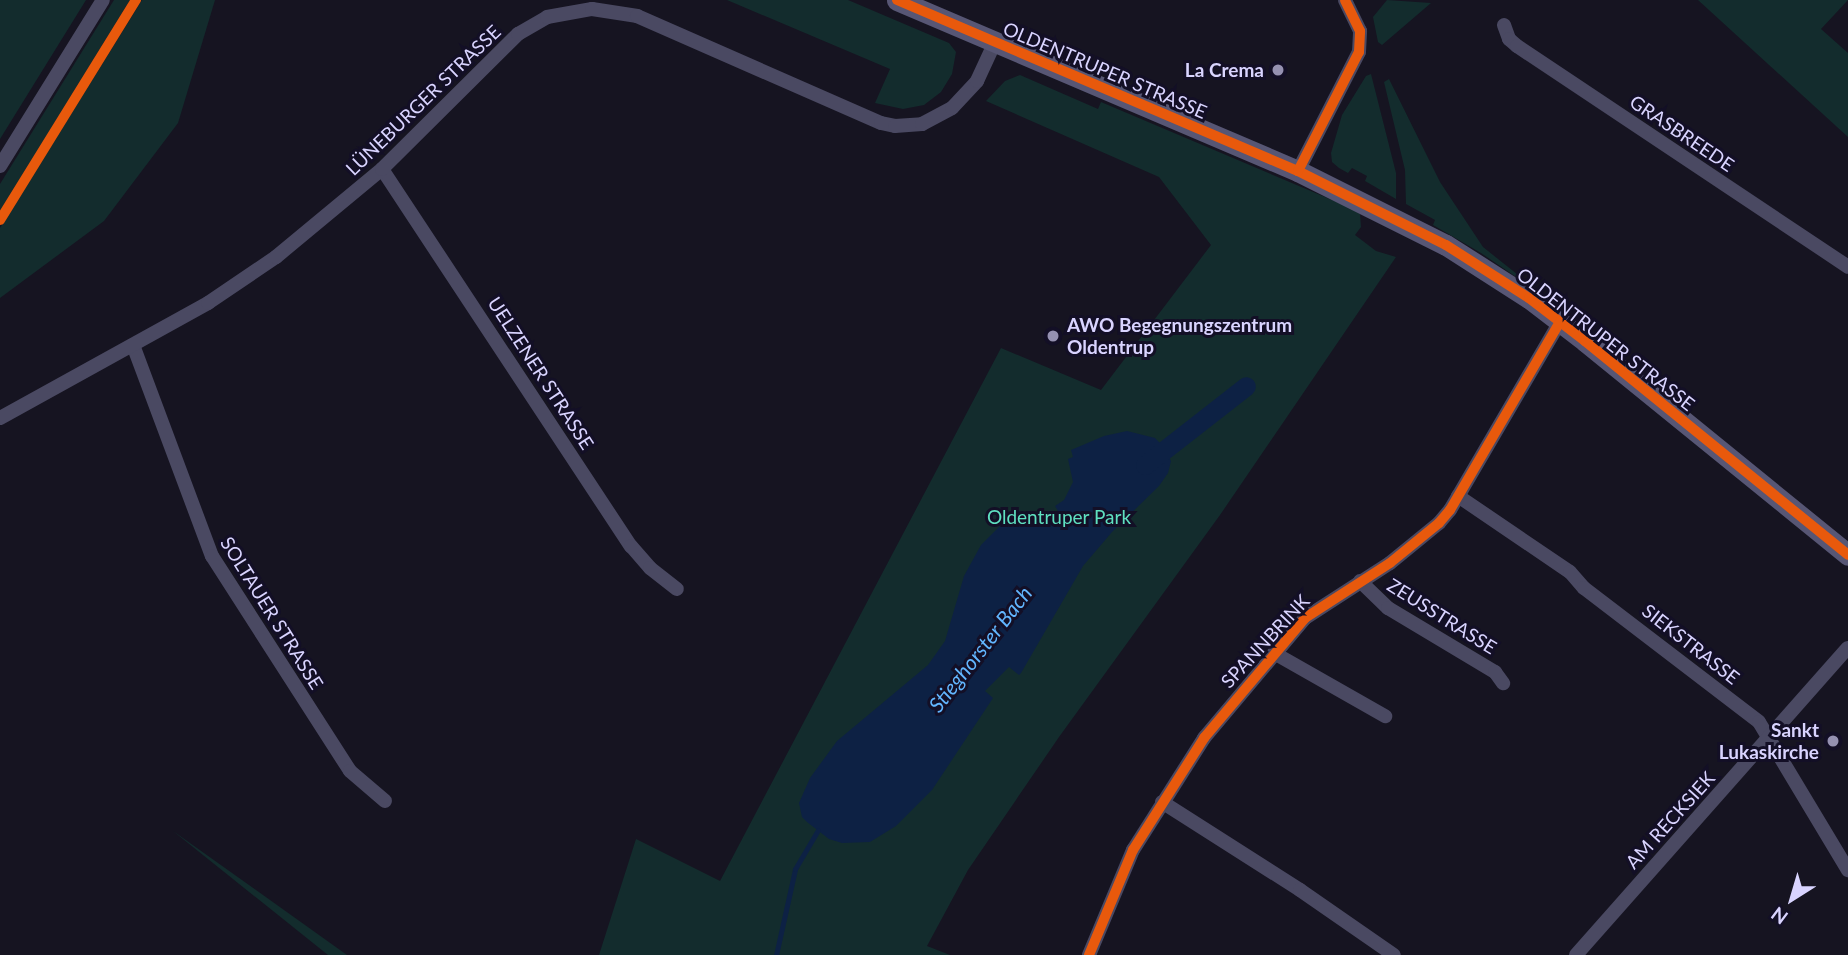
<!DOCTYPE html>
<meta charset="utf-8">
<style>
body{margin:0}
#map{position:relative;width:1848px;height:955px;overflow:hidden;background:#161421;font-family:Lato,sans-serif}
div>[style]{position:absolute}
.green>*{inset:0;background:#132c2d}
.water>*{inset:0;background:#0d2144}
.stream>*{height:5px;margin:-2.5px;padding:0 2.5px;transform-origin:2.5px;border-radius:2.5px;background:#0d2144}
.canal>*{height:19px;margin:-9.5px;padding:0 9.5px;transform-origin:9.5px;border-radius:9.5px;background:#0d2144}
.street>*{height:14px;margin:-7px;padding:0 7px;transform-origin:7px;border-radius:7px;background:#4a4962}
.secondary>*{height:21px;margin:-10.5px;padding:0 10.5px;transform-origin:10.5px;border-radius:10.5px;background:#575674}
.cycleway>*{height:10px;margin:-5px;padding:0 5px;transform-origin:5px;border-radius:5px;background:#e8590c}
.dots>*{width:19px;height:19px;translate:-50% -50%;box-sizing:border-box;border:4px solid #130f26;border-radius:50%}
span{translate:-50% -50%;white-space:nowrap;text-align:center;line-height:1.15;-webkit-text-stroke:6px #130f26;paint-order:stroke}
.street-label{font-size:19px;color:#d9d4ff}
.poi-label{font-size:19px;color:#d9d4ff;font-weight:700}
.right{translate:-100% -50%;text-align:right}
.left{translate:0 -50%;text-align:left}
.park-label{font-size:19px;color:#5fe0c0}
.water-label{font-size:21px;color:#62b6ff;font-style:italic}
.north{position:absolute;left:1757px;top:864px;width:70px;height:70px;-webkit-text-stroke:5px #130f26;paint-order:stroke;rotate:217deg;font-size:19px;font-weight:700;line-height:28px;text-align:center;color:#d9d4ff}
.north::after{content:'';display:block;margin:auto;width:24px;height:32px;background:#d9d4ff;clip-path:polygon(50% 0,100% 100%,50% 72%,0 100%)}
</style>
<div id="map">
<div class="green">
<div style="clip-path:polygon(0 0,86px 0,0 139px)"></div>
<div style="clip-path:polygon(114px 0,130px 0,0 212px,0 184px)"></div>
<div style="clip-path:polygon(142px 0,215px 0,178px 123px,104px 221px,0 298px,0 228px)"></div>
<div style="clip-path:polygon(727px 0,848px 0,949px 43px,956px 52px,952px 74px,941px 92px,924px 105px,903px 109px,875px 103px,890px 69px)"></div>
<div style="clip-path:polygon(1387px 0,1431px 3px,1382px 45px,1378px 42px,1373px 17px)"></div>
<div style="clip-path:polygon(1698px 0,1848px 0,1821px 29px,1848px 53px,1848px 137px)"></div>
<div style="clip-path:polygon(1371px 74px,1396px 173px,1396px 199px,1365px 181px,1367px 176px,1352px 168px,1348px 173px,1339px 168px,1332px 162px,1331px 153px,1342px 115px,1366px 76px)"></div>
<div style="clip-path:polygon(1020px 75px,1098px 109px,1101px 102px,1351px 208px,1360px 214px,1361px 227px,1355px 235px,1376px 251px,1396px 257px,1220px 515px,1059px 737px,968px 870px,927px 946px,950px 955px,599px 955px,636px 839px,720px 881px,1001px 348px,1101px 390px,1211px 245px,1159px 177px,986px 101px,1005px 81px)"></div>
<div style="clip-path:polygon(1389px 79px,1440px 182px,1483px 247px,1547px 298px,1481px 253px,1433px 225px,1435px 220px,1406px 204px,1405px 170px,1384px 82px)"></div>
<div style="clip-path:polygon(173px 831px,256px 890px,347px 955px,328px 955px)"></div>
</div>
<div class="water">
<div style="clip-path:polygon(1127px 431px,1155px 438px,1162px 445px,1171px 461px,1168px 473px,1159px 486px,1112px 532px,1083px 566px,1021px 673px,1019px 675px,1009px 667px,985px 691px,993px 698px,932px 790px,896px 826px,870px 842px,842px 843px,829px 839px,807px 822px,802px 817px,799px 803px,810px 778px,837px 741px,928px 665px,945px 641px,964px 576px,981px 545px,1016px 510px,1033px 517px,1058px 511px,1055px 506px,1064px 500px,1073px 482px,1068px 459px,1073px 457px,1071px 450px,1104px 436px)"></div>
</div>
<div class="stream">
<div style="left:776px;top:955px;width:88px;rotate:-77.5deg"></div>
<div style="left:795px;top:869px;width:45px;rotate:-59.5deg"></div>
</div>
<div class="canal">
<div style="left:1145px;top:465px;width:128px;rotate:-38deg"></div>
</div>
<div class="street">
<div style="left:1504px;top:25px;width:15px;rotate:70deg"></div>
<div style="left:1509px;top:39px;width:11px;rotate:41deg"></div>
<div style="left:1517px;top:46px;width:398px;rotate:33.7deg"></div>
<div style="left:0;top:166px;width:195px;rotate:-58.2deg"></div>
<div style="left:382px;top:169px;width:452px;rotate:56.6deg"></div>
<div style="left:631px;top:546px;width:29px;rotate:49deg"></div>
<div style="left:650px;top:568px;width:34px;rotate:38deg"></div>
<div style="left:1298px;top:171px;width:134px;rotate:-62.9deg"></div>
<div style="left:1359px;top:52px;width:21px;rotate:-87deg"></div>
<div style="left:1360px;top:31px;width:34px;rotate:-116deg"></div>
<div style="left:133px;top:345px;width:225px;rotate:69.5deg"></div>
<div style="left:212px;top:556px;width:255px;rotate:57.3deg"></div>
<div style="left:350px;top:771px;width:46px;rotate:40.6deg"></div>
<div style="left:0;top:418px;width:238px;rotate:-28.9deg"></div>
<div style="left:208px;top:303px;width:82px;rotate:-34.1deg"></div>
<div style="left:276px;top:257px;width:138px;rotate:-39.7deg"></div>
<div style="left:382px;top:169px;width:192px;rotate:-44.8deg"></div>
<div style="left:518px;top:34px;width:34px;rotate:-30deg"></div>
<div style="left:547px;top:17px;width:46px;rotate:-10.1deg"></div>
<div style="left:592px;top:9px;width:46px;rotate:8.8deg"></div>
<div style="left:637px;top:16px;width:266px;rotate:23.7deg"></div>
<div style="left:881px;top:123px;width:14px;rotate:12deg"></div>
<div style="left:895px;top:126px;width:27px;rotate:-4deg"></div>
<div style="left:922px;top:124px;width:34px;rotate:-28deg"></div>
<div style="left:952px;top:108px;width:37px;rotate:-47deg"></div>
<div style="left:977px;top:81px;width:43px;rotate:-65.2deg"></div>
<div style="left:1458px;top:496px;width:135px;rotate:34.2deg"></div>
<div style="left:1570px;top:572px;width:21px;rotate:49deg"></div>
<div style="left:1584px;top:588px;width:220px;rotate:37.4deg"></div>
<div style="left:1759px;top:722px;width:173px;rotate:59deg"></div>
<div style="left:1360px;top:581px;width:39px;rotate:44deg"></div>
<div style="left:1388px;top:608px;width:125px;rotate:30.9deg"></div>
<div style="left:1495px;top:672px;width:14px;rotate:54deg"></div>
<div style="left:1274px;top:653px;width:128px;rotate:29.6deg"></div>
<div style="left:1162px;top:802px;width:164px;rotate:32.5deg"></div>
<div style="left:1300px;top:890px;width:114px;rotate:34.7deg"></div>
<div style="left:1089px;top:955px;width:114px;rotate:-67.3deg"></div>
<div style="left:1133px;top:850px;width:133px;rotate:-57.6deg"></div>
<div style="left:1204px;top:738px;width:157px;rotate:-49.9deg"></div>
<div style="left:1305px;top:618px;width:101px;rotate:-32.9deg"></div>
<div style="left:1390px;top:563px;width:63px;rotate:-39.2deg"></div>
<div style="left:1439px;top:523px;width:17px;rotate:-50deg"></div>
<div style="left:1450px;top:510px;width:218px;rotate:-59.7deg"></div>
<div style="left:1576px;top:955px;width:410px;rotate:-48.5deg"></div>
</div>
<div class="secondary">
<div style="left:897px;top:0;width:436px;rotate:23.1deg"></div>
<div style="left:1298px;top:171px;width:165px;rotate:26.6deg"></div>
<div style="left:1446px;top:245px;width:98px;rotate:32.6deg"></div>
<div style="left:1529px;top:298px;width:71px;rotate:37.5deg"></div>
<div style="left:1585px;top:341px;width:339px;rotate:39.1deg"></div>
</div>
<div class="cycleway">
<div style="left:897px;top:0;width:436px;rotate:23.1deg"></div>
<div style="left:1298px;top:171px;width:165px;rotate:26.6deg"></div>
<div style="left:1446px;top:245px;width:98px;rotate:32.6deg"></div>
<div style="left:1529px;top:298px;width:71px;rotate:37.5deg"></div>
<div style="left:1585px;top:341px;width:339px;rotate:39.1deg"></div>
<div style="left:1298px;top:171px;width:134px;rotate:-62.9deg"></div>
<div style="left:1359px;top:52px;width:21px;rotate:-87deg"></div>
<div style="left:1360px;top:31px;width:34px;rotate:-116deg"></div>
<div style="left:0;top:220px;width:259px;rotate:-58.3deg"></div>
<div style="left:1089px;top:955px;width:114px;rotate:-67.3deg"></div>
<div style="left:1133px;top:850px;width:133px;rotate:-57.6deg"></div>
<div style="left:1204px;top:738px;width:157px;rotate:-49.9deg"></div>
<div style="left:1305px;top:618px;width:101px;rotate:-32.9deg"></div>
<div style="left:1390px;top:563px;width:63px;rotate:-39.2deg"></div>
<div style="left:1439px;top:523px;width:17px;rotate:-50deg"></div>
<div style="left:1450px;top:510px;width:218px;rotate:-59.7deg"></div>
</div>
<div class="dots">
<div style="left:1278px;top:70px;background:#9591b1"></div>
<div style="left:1053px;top:336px;background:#9591b1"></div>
<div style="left:1833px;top:741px;background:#9591b1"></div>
</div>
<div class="street-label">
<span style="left:1105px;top:70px;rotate:23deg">OLDENTRUPER STRASSE</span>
<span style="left:423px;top:100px;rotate:-44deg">LÜNEBURGER STRASSE</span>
<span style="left:1682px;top:133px;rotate:34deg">GRASBREEDE</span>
<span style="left:1606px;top:339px;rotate:38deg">OLDENTRUPER STRASSE</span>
<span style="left:541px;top:373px;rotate:57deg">UELZENER STRASSE</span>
<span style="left:272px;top:613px;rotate:58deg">SOLTAUER STRASSE</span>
<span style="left:1442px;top:616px;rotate:32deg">ZEUSSTRASSE</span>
<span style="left:1265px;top:641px;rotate:-47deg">SPANNBRINK</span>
<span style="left:1691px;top:644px;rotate:38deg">SIEKSTRASSE</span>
<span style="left:1670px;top:820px;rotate:-48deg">AM RECKSIEK</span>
</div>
<div class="poi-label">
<span class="right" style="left:1264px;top:70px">La Crema</span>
<span class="left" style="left:1067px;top:336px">AWO Begegnungszentrum<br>Oldentrup</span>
<span class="right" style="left:1819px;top:741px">Sankt<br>Lukaskirche</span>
</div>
<div class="park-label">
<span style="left:1059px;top:517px">Oldentruper Park</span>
</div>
<div class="water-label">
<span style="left:980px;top:649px;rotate:-52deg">Stieghorster Bach</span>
</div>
<div class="north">N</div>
</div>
